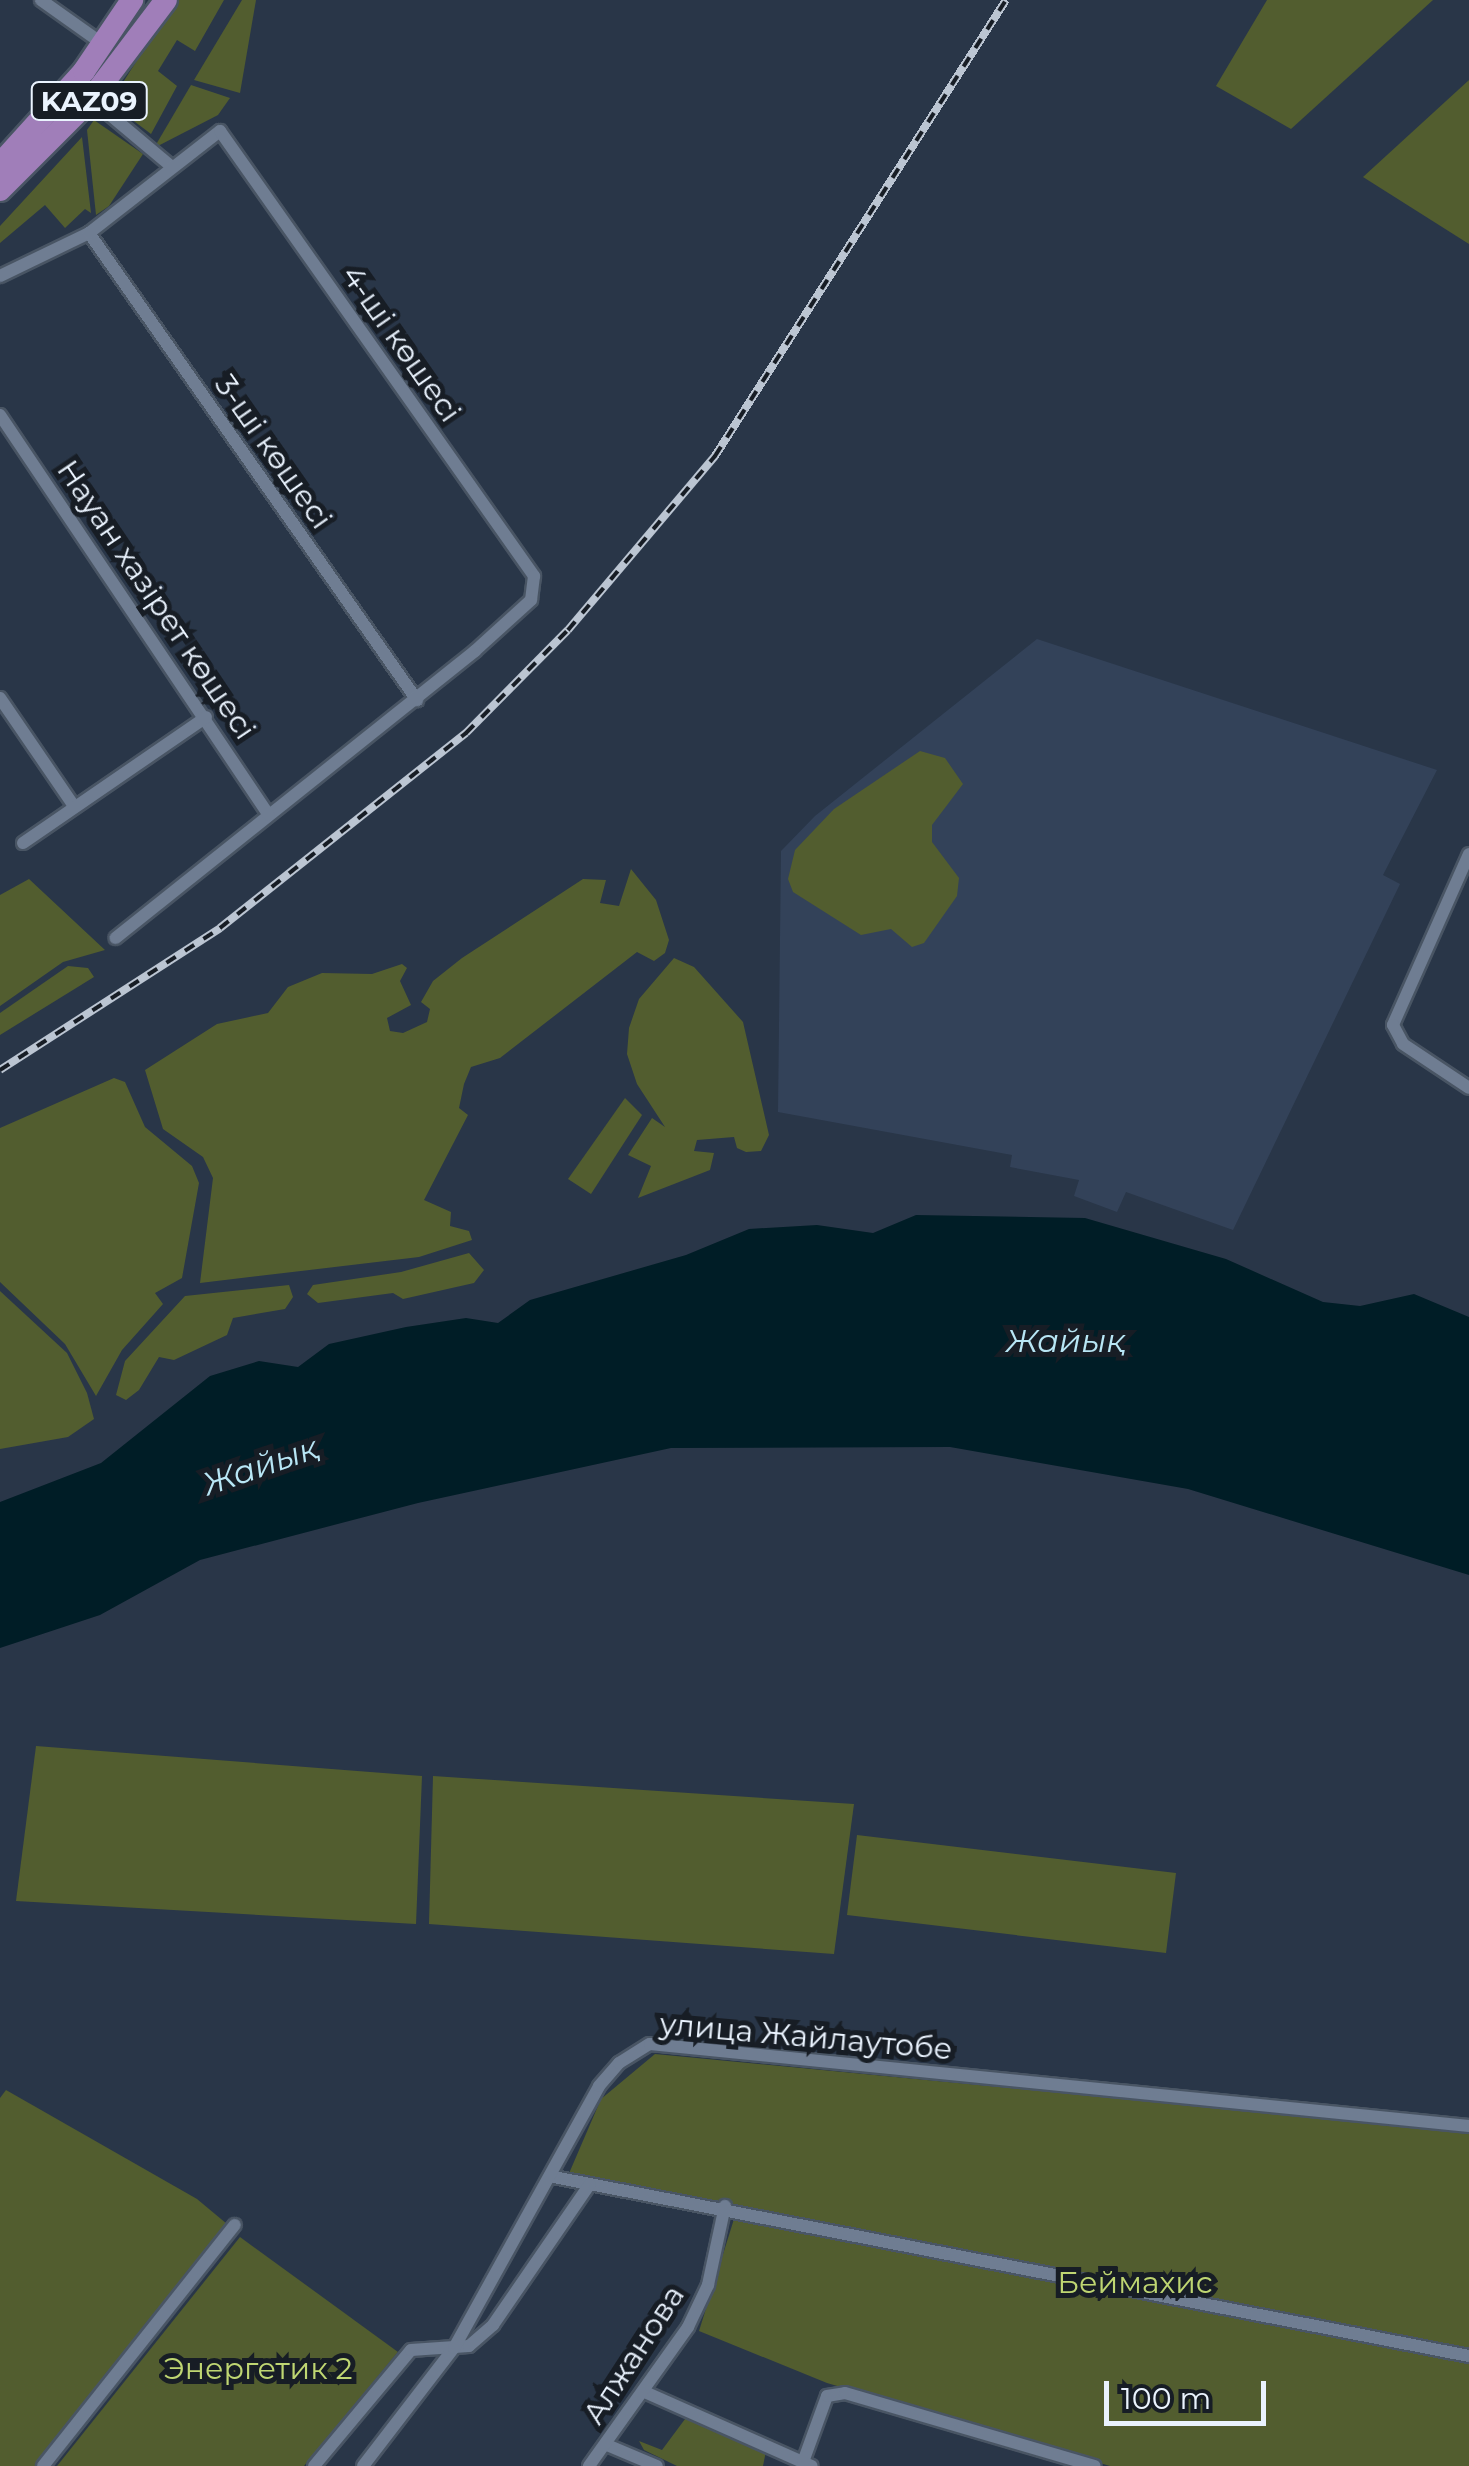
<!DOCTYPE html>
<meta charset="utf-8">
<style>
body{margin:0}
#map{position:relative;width:1469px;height:2466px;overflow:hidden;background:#293648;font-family:Montserrat,sans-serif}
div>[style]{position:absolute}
.built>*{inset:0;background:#334259}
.green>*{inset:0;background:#525d2f}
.water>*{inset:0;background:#001d26}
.roads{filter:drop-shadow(2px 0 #495564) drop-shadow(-2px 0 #495564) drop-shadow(0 2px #495564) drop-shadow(0 -2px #495564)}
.street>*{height:12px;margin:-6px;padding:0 6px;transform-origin:6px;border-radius:6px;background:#6f7d92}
.highway>*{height:22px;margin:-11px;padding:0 11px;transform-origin:11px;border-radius:11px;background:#a07eb9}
.rail>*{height:8px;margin-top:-4px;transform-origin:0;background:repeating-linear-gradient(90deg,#171d25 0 11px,#bbc5d2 0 22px);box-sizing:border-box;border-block:2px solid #bbc5d2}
span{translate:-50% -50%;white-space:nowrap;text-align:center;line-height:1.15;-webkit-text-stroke:10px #171d25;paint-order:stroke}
.shield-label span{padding:2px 8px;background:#171d25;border:2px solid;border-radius:8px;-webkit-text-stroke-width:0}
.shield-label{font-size:28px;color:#eaf3fe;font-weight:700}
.street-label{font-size:30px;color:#eaf3fe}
.park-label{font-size:30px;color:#bfd672}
.water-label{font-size:32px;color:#b8e6f5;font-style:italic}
.scale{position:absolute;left:1104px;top:2381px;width:162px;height:45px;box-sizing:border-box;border:5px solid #eaf3fe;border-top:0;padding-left:12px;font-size:30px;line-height:35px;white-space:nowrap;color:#eaf3fe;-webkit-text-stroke:8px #171d25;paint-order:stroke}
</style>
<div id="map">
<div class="built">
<div style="clip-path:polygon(1037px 639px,1437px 770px,1383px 875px,1400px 884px,1233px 1230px,1126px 1192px,1117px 1212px,1074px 1196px,1079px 1180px,1010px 1167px,1012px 1155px,778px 1112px,781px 851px,815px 816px)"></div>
</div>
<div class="green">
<div style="clip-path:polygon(175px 0,224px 0,195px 51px,177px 40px,158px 71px,177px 86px,151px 134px,110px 103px)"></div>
<div style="clip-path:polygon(242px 0,256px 0,240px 93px,194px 80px)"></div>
<div style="clip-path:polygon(1267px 0,1433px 0,1291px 129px,1216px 86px)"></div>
<div style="clip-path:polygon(1469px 80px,1469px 244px,1363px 177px)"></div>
<div style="clip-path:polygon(191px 85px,230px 98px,218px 115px,154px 148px)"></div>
<div style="clip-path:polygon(94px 120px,143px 154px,109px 206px,96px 215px,87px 130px)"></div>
<div style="clip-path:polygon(82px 137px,91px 213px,85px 209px,65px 228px,45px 205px,0 243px,0 226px)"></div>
<div style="clip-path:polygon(920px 751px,945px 758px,963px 784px,932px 825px,932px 842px,959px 878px,957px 896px,924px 943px,912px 947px,891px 929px,861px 935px,793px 892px,788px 879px,795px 850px,834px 809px)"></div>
<div style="clip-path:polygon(631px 869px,656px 900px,669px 940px,665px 953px,654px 961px,637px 952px,500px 1058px,471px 1067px,464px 1084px,459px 1108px,468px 1115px,424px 1200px,451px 1212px,450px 1226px,469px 1231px,472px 1240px,419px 1257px,200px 1283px,213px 1178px,203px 1157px,163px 1129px,145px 1070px,217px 1024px,268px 1013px,288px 987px,322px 973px,372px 974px,402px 964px,407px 968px,400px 981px,411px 1005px,387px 1018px,390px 1031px,403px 1033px,427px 1022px,430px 1009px,421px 1002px,433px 981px,462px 958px,583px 879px,606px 880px,600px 903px,619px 906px)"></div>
<div style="clip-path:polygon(29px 879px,105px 950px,63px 962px,0 1006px,0 895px)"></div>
<div style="clip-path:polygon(674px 958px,694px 967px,743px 1022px,769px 1135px,761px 1151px,746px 1152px,737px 1148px,734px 1137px,697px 1140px,694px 1151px,714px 1153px,710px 1170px,638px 1198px,651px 1166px,628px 1155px,652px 1118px,665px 1127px,637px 1084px,627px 1054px,629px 1028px,639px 999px)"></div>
<div style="clip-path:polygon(68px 966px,88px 968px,94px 977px,0 1035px,0 1013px)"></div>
<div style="clip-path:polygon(114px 1078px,125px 1082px,145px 1127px,192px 1166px,199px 1183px,182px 1278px,155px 1293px,163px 1304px,122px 1350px,96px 1396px,65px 1344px,0 1282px,0 1128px)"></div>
<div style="clip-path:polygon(625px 1098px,642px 1115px,591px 1194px,568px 1179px)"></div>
<div style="clip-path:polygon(469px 1253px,484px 1270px,474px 1283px,403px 1299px,393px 1293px,318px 1303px,307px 1294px,313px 1285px,401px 1272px)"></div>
<div style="clip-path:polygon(289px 1285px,293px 1297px,285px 1309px,233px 1318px,227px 1335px,174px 1360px,159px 1357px,139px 1390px,126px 1400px,116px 1395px,125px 1361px,185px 1296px)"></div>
<div style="clip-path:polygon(0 1291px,67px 1353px,87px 1393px,94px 1419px,68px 1437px,0 1449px)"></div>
<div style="clip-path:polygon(36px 1746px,422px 1776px,416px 1924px,16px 1901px)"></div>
<div style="clip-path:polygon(433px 1776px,854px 1804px,834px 1954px,429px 1924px)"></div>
<div style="clip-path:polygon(857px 1835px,1176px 1873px,1166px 1953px,847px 1915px)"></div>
<div style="clip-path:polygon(655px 2054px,1469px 2132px,1469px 2466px,1110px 2466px,827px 2383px,699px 2331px,734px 2219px,564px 2185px,601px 2099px)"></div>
<div style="clip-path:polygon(6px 2090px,197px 2199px,227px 2224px,37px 2466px,0 2466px,0 2098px)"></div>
<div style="clip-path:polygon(240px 2237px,398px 2352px,304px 2466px,57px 2466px)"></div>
<div style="clip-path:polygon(688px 2415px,766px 2451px,763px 2466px,677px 2466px,644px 2450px,639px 2441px,662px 2450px)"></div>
</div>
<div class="water">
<div style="clip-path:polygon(916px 1215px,1085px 1218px,1226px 1259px,1323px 1302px,1360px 1306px,1414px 1294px,1469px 1317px,1469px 1575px,1188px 1489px,950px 1447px,671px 1448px,418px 1503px,200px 1560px,100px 1615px,0 1648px,0 1502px,101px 1463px,210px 1376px,259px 1361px,298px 1367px,329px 1344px,406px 1327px,466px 1318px,498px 1323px,530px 1300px,686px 1255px,749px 1229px,817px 1225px,873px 1233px)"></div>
</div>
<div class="roads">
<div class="street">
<div style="left:41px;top:0;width:76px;rotate:35.4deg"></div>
<div style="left:91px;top:99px;width:106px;rotate:40deg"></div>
<div style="left:89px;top:233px;width:571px;rotate:54.92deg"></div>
<div style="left:0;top:276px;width:99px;rotate:-25.8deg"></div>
<div style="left:89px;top:233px;width:166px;rotate:-37.9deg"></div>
<div style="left:220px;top:131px;width:545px;rotate:54.79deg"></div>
<div style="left:534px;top:576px;width:24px;rotate:97deg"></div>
<div style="left:531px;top:600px;width:76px;rotate:137.7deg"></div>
<div style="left:475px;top:651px;width:460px;rotate:141.4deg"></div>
<div style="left:0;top:415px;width:482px;rotate:56.1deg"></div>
<div style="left:0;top:698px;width:131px;rotate:55.6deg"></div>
<div style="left:23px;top:843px;width:222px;rotate:-34.5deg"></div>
<div style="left:1469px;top:854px;width:187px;rotate:114deg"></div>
<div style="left:1393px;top:1025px;width:21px;rotate:62deg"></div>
<div style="left:1403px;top:1044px;width:79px;rotate:33.7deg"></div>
<div style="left:554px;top:2177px;width:932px;rotate:11.07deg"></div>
<div style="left:647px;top:2393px;width:180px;rotate:23.9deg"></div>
<div style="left:607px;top:2445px;width:54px;rotate:22.8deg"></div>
<div style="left:803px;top:2462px;width:70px;rotate:-70deg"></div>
<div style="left:827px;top:2396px;width:18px;rotate:-9deg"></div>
<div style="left:845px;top:2393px;width:260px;rotate:16.3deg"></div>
<div style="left:43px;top:2466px;width:308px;rotate:-51.5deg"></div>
<div style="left:314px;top:2466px;width:151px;rotate:-50.1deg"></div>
<div style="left:411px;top:2350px;width:58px;rotate:-3.9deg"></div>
<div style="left:469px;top:2346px;width:32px;rotate:-41deg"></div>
<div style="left:493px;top:2325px;width:171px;rotate:-55.5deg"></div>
<div style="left:363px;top:2466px;width:149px;rotate:-52.4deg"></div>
<div style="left:454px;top:2348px;width:299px;rotate:-61deg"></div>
<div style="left:599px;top:2086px;width:30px;rotate:-49deg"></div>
<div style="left:619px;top:2063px;width:36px;rotate:-32deg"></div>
<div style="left:650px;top:2044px;width:823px;rotate:5.72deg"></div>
<div style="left:589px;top:2466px;width:171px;rotate:-54.5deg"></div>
<div style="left:688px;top:2327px;width:47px;rotate:-64.5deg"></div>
<div style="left:708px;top:2285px;width:81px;rotate:-77.9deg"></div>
</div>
<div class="highway">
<div style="left:0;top:164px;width:125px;rotate:-47.9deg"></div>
<div style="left:84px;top:71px;width:86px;rotate:-55.9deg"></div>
<div style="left:0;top:190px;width:129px;rotate:-45deg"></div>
<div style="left:91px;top:99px;width:124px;rotate:-52.9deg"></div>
</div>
</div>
<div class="rail">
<div style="left:0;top:1070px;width:262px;rotate:-32.8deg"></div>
<div style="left:220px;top:928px;width:314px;rotate:-38.4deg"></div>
<div style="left:466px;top:733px;width:145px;rotate:-45.3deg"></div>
<div style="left:568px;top:630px;width:228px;rotate:-49.8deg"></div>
<div style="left:715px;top:456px;width:541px;rotate:-57.46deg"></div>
</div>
<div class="shield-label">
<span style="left:89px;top:101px">KAZ09</span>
</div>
<div class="street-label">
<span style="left:401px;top:344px;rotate:55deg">4-шi көшесі</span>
<span style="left:273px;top:452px;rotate:55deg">3-шi көшесі</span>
<span style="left:156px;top:600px;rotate:56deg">Науан хазірет көшесі</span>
<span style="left:806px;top:2037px;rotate:5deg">улица Жайлаутобе</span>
<span style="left:634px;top:2355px;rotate:-57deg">Алжанова</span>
</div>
<div class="park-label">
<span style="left:1135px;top:2283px">Беймахис</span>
<span style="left:258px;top:2369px">Энергетик 2</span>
</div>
<div class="water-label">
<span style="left:1066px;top:1341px">Жайық</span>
<span style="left:261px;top:1466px;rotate:-19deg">Жайық</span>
</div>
<div class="scale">100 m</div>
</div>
